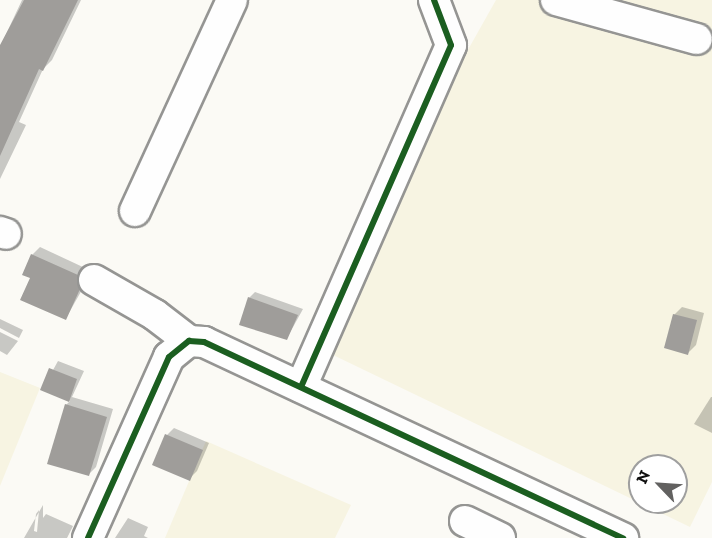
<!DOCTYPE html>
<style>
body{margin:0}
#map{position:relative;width:712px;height:538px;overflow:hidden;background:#fbfaf5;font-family:"Zilla Slab",serif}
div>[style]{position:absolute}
.farmland>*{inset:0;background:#f7f4e2}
.shadow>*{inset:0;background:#0003}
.building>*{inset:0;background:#9f9d9a}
.roads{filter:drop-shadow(2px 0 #959593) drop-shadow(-2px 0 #959593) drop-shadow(0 2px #959593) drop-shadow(0 -2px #959593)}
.street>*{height:30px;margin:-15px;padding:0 15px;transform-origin:15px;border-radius:15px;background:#fefefe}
.cycleway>*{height:6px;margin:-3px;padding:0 3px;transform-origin:3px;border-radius:3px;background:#1b5e20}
span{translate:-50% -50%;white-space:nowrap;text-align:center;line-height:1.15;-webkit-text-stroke:6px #fff;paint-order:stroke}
.north{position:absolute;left:628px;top:454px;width:60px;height:60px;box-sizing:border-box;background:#fff;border:2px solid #9f9f9f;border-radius:50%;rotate:295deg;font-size:16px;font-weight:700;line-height:24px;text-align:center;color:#0f0f0f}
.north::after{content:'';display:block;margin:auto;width:21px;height:27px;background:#626160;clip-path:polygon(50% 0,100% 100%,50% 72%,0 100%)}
</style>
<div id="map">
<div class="farmland">
<div style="clip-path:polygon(evenodd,496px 0,712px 0,712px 482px,690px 527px,304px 341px,496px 0,640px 466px,676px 466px,676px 502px,640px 502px,640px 466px)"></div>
<div style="clip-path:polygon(0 372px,40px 388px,0 486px)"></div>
<div style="clip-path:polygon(206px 441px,351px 505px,335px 538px,165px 538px)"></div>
</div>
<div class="shadow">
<div style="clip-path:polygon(22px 0,81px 0,52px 60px,43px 69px,19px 122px,26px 125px,0 179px,0 47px)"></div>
<div style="clip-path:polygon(40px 247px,85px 268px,87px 281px,66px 318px,32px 277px,32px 255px)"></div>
<div style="clip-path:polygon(255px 292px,303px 309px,287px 338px,249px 298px)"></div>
<div style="clip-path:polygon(682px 307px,704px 313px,696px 345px,688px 353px,674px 315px)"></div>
<div style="clip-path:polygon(0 319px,23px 330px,19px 338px,0 328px)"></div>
<div style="clip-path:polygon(0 332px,18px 341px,7px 355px,0 351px)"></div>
<div style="clip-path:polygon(58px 361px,84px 371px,72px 397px,113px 409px,96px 467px,89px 474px,66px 405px,70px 401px,42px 390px)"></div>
<div style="clip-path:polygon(711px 397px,712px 397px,712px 433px,694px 424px)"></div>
<div style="clip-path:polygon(174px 428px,209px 443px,197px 471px,189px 479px,167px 435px)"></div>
<div style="clip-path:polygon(evenodd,43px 505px,43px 518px,46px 514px,73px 526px,67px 538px,24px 538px,43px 505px,39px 510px,37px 532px,34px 531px,36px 514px,39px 510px)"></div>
<div style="clip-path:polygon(128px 518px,148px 527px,144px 536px,148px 538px,115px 538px)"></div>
</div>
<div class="building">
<div style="clip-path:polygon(24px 0,78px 0,43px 71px,39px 69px,0 156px,0 45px)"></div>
<div style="clip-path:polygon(31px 254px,78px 275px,80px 289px,66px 320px,20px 300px,30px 278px,22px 275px)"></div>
<div style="clip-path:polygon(248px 297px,298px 315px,287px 340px,239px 325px)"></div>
<div style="clip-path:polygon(673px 314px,697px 320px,688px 355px,664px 348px)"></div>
<div style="clip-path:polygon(49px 368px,77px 379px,69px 402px,40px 390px)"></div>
<div style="clip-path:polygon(65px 404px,107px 417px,89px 476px,47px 464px)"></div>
<div style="clip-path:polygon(165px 434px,203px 450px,190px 481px,152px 465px)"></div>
</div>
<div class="roads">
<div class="street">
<div style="left:556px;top:0;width:146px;rotate:15.5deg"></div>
<div style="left:135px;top:211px;width:232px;rotate:-65.3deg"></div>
<div style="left:0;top:232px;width:6px;rotate:18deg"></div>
<div style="left:94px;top:280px;width:70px;rotate:29.8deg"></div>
<div style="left:155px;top:315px;width:43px;rotate:37.4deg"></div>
<div style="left:301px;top:387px;width:373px;rotate:-66.3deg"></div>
<div style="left:451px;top:45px;width:48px;rotate:-110.7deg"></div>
<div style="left:465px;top:521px;width:39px;rotate:26deg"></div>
<div style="left:88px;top:538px;width:198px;rotate:-65.9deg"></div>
<div style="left:169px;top:357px;width:26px;rotate:-39deg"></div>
<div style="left:189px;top:341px;width:15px;rotate:4deg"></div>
<div style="left:204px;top:342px;width:463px;rotate:25.1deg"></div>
</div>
</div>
<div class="cycleway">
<div style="left:301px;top:387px;width:373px;rotate:-66.3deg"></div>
<div style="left:451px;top:45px;width:48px;rotate:-110.7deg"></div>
<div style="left:88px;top:538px;width:198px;rotate:-65.9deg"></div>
<div style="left:169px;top:357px;width:26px;rotate:-39deg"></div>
<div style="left:189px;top:341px;width:15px;rotate:4deg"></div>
<div style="left:204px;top:342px;width:463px;rotate:25.1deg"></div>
</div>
<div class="north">N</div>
</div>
